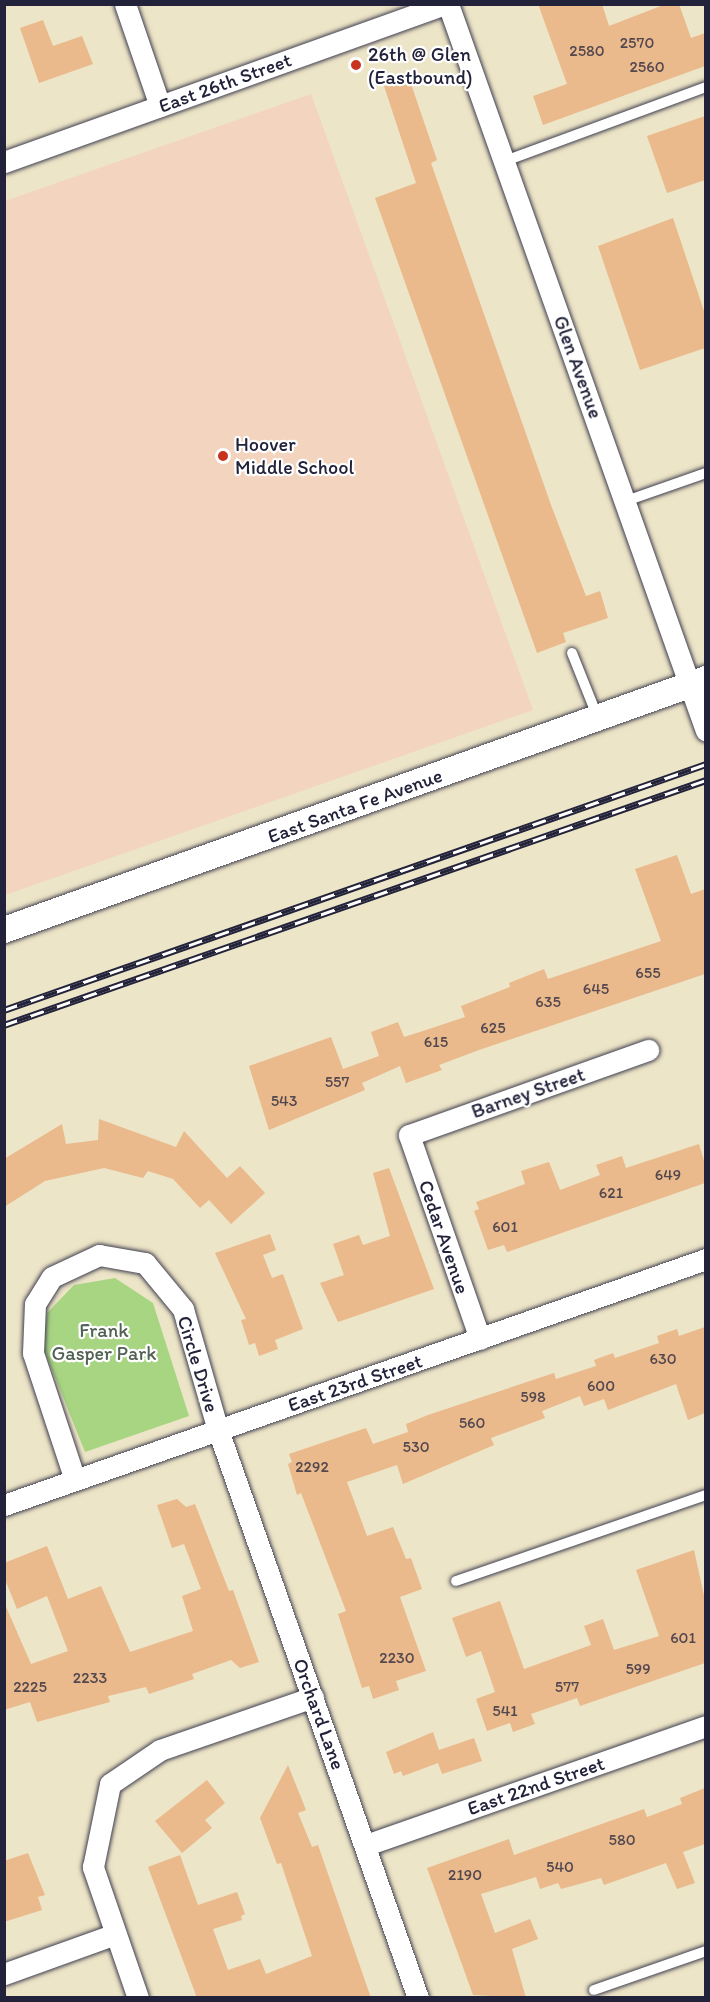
<!DOCTYPE html>
<style>
body{margin:0}
#map{position:relative;width:710px;height:2002px;overflow:hidden;background:#ede5c7;font-family:Itim,sans-serif}
div>[style]{position:absolute}
[style*='--x']{left:calc(var(--x)*1px);top:calc(var(--y)*1px);width:calc(var(--w)*1px);rotate:calc(var(--a)*1deg)}
.built>*{inset:0;background:#f3d4be}
.green>*{inset:0;background:#a8d582}
.building>*{inset:0;background:#eab98c}
.roads{filter:drop-shadow(0 0 2px #403f50) drop-shadow(0 0 2px #403f50)}
.service>*{height:10px;margin:-5px;padding:0 5px;transform-origin:5px;border-radius:5px;background:#fff}
.minor>*{height:21px;margin:-10.5px;padding:0 10.5px;transform-origin:10.5px;border-radius:10.5px;background:#fff}
.tertiary>*{height:26px;margin:-13px;padding:0 13px;transform-origin:13px;border-radius:13px;background:#fff}
.rail>*{height:7px;margin-top:-3.5px;transform-origin:0;background:repeating-linear-gradient(90deg,#fff 0 14px,#22223b 0 28px);box-sizing:border-box;border-block:2px solid #22223b}
.dots>*{width:16px;height:16px;translate:-50% -50%;box-sizing:border-box;border:3px solid #fff;border-radius:50%}
span{translate:-50% -50%;white-space:nowrap;text-align:center;line-height:1.15;-webkit-text-stroke:4.5px #fff;paint-order:stroke}
.number-label{font-size:16px;color:#54484f}
.number-label span{-webkit-text-stroke-width:0}
.poi-label{font-size:20px;color:#22223b}
.left{translate:0 -50%;text-align:left}
.street-label{font-size:20px;color:#22223b}
.park-label{font-size:20px;color:#516154}
.frame{position:absolute;inset:0;border:6px solid #22223b;pointer-events:none}
</style>
<div id="map">
<div class="built">
<i style="clip-path:polygon(311px 94px,533px 710px,5px 895px,5px 201px)"></i>
</div>
<div class="green">
<i style="clip-path:polygon(115px 1278px,153px 1303px,189px 1416px,85px 1452px,43px 1347px,47px 1313px,74px 1285px)"></i>
</div>
<div class="building">
<i style="clip-path:polygon(538px 4px,602px 4px,609px 26px,666px 4px,679px 4px,691px 38px,705px 33px,705px 66px,543px 125px,533px 96px,567px 84px)"></i>
<i style="clip-path:polygon(43px 20px,53px 46px,82px 36px,93px 64px,39px 83px,20px 28px)"></i>
<i style="clip-path:polygon(409px 78px,437px 160px,431px 163px,551px 505px,586px 596px,600px 591px,608px 618px,563px 633px,566px 642px,537px 653px,375px 198px,416px 183px,384px 86px)"></i>
<i style="clip-path:polygon(705px 116px,705px 180px,667px 193px,647px 136px)"></i>
<i style="clip-path:polygon(673px 218px,705px 314px,705px 348px,640px 370px,598px 246px)"></i>
<i style="clip-path:polygon(677px 855px,691px 894px,705px 889px,705px 974px,479px 1050px,439px 1065px,442px 1070px,406px 1083px,400px 1066px,362px 1083px,365px 1090px,269px 1130px,249px 1066px,331px 1037px,343px 1069px,379px 1056px,371px 1032px,398px 1022px,404px 1037px,426px 1030px,465px 1017px,461px 1006px,510px 987px,509px 983px,544px 969px,548px 979px,661px 941px,635px 869px)"></i>
<i style="clip-path:polygon(99px 1119px,176px 1147px,184px 1131px,227px 1178px,240px 1166px,265px 1193px,231px 1224px,209px 1200px,200px 1208px,173px 1179px,148px 1171px,143px 1178px,104px 1168px,45px 1181px,4px 1207px,4px 1159px,62px 1124px,66px 1144px,98px 1140px)"></i>
<i style="clip-path:polygon(699px 1144px,705px 1164px,705px 1183px,507px 1252px,504px 1245px,488px 1250px,474px 1211px,479px 1209px,476px 1202px,525px 1184px,521px 1171px,549px 1162px,560px 1190px,600px 1175px,596px 1165px,622px 1156px,626px 1168px)"></i>
<i style="clip-path:polygon(389px 1168px,434px 1289px,338px 1322px,320px 1283px,344px 1275px,333px 1244px,359px 1235px,363px 1245px,390px 1236px,373px 1173px)"></i>
<i style="clip-path:polygon(270px 1234px,276px 1250px,263px 1255px,272px 1278px,283px 1274px,303px 1329px,275px 1340px,278px 1349px,259px 1356px,255px 1343px,249px 1345px,241px 1320px,246px 1319px,215px 1253px)"></i>
<i style="clip-path:polygon(705px 1327px,705px 1413px,688px 1420px,676px 1384px,608px 1410px,604px 1399px,584px 1406px,580px 1396px,542px 1411px,545px 1418px,491px 1438px,494px 1445px,403px 1484px,397px 1465px,347px 1482px,367px 1536px,393px 1527px,406px 1559px,411px 1558px,422px 1589px,400px 1597px,426px 1671px,396px 1681px,399px 1690px,373px 1699px,369px 1686px,362px 1688px,338px 1614px,346px 1611px,301px 1493px,297px 1495px,288px 1464px,292px 1462px,289px 1454px,366px 1428px,373px 1444px,408px 1432px,406px 1424px,428px 1415px,554px 1373px,556px 1379px,596px 1366px,594px 1360px,613px 1353px,615px 1358px,659px 1343px,657px 1336px,677px 1329px,679px 1336px)"></i>
<i style="clip-path:polygon(177px 1499px,186px 1507px,195px 1504px,229px 1591px,233px 1590px,259px 1662px,240px 1668px,231px 1660px,192px 1674px,194px 1679px,149px 1694px,146px 1687px,108px 1696px,110px 1702px,37px 1722px,30px 1702px,4px 1710px,4px 1602px,31px 1664px,68px 1651px,47px 1596px,17px 1609px,4px 1577px,4px 1563px,47px 1546px,68px 1599px,101px 1586px,130px 1652px,193px 1631px,182px 1596px,201px 1589px,184px 1544px,172px 1548px,157px 1505px)"></i>
<i style="clip-path:polygon(694px 1550px,705px 1600px,705px 1663px,580px 1706px,577px 1698px,531px 1714px,535px 1724px,513px 1732px,510px 1723px,487px 1731px,476px 1699px,495px 1692px,481px 1651px,466px 1657px,452px 1618px,500px 1601px,524px 1669px,591px 1645px,584px 1626px,603px 1619px,614px 1650px,659px 1636px,636px 1570px)"></i>
<i style="clip-path:polygon(433px 1732px,439px 1750px,474px 1738px,482px 1761px,442px 1774px,438px 1763px,403px 1776px,401px 1771px,394px 1774px,386px 1752px)"></i>
<i style="clip-path:polygon(288px 1765px,306px 1810px,298px 1813px,312px 1847px,318px 1845px,371px 1998px,197px 1998px,148px 1867px,180px 1855px,198px 1905px,237px 1892px,245px 1914px,241px 1916px,242px 1920px,213px 1929px,228px 1970px,260px 1959px,266px 1974px,312px 1956px,281px 1863px,277px 1864px,260px 1818px)"></i>
<i style="clip-path:polygon(207px 1780px,225px 1803px,205px 1820px,212px 1828px,182px 1853px,155px 1821px)"></i>
<i style="clip-path:polygon(705px 1788px,705px 1844px,683px 1852px,695px 1883px,677px 1889px,666px 1863px,604px 1885px,601px 1878px,561px 1889px,558px 1883px,540px 1889px,536px 1877px,481px 1894px,495px 1933px,530px 1919px,538px 1939px,512px 1949px,526px 1998px,473px 1995px,427px 1868px,509px 1839px,514px 1855px,644px 1809px,647px 1817px,682px 1804px,680px 1798px)"></i>
<i style="clip-path:polygon(28px 1853px,45px 1895px,38px 1897px,42px 1910px,4px 1922px,4px 1861px)"></i>
</div>
<div class="roads">
<div class="service">
<i style="--x:505;--y:161;--w:214;--a:-20.2"></i>
<i style="--x:626;--y:501;--w:85;--a:-19.3"></i>
<i style="--x:572;--y:653;--w:70;--a:68.2"></i>
<i style="--x:456;--y:1581;--w:264;--a:-19"></i>
<i style="--x:594;--y:1990;--w:119;--a:-19.2"></i>
</div>
<div class="minor">
<i style="--x:125;--y:4;--w:108;--a:71.1"></i>
<i style="--x:448;--y:4;--w:771;--a:70.46"></i>
<i style="--x:4;--y:162;--w:468;--a:-19.7"></i>
<i style="--x:480;--y:1339;--w:216;--a:-109.2"></i>
<i style="--x:409;--y:1135;--w:254;--a:-19.6"></i>
<i style="--x:75;--y:1480;--w:134;--a:-108.3"></i>
<i style="--x:33;--y:1353;--w:49;--a:-87.7"></i>
<i style="--x:35;--y:1304;--w:32;--a:-58"></i>
<i style="--x:52;--y:1277;--w:52;--a:-25.1"></i>
<i style="--x:99;--y:1255;--w:47;--a:9.9"></i>
<i style="--x:145;--y:1263;--w:60;--a:50.4"></i>
<i style="--x:183;--y:1309;--w:126;--a:73.9"></i>
<i style="--x:218;--y:1430;--w:602;--a:70.6"></i>
<i style="--x:4;--y:1505;--w:744;--a:-19.31"></i>
<i style="--x:366;--y:1845;--w:360;--a:-19.3"></i>
<i style="--x:4;--y:1974;--w:118;--a:-19.8"></i>
<i style="--x:138;--y:1998;--w:139;--a:-109"></i>
<i style="--x:93;--y:1867;--w:85;--a:-78.4"></i>
<i style="--x:110;--y:1784;--w:60;--a:-34.2"></i>
<i style="--x:160;--y:1750;--w:162;--a:-19.1"></i>
</div>
<div class="tertiary">
<i style="--x:4;--y:930;--w:746;--a:-19.67"></i>
</div>
</div>
<div class="rail">
<i style="--x:4;--y:1010;--w:744;--a:-19.31"></i>
<i style="--x:4;--y:1025;--w:744;--a:-19.24"></i>
</div>
<div class="dots">
<i style="left:356px;top:65px;background:#c8321e"></i>
<i style="left:223px;top:456px;background:#c8321e"></i>
</div>
<div class="number-label">
<span style="left:637px;top:43px">2570</span>
<span style="left:587px;top:51px">2580</span>
<span style="left:647px;top:67px">2560</span>
<span style="left:648px;top:973px">655</span>
<span style="left:596px;top:989px">645</span>
<span style="left:548px;top:1002px">635</span>
<span style="left:493px;top:1028px">625</span>
<span style="left:436px;top:1042px">615</span>
<span style="left:337px;top:1082px">557</span>
<span style="left:284px;top:1101px">543</span>
<span style="left:668px;top:1175px">649</span>
<span style="left:611px;top:1193px">621</span>
<span style="left:505px;top:1227px">601</span>
<span style="left:663px;top:1359px">630</span>
<span style="left:601px;top:1386px">600</span>
<span style="left:533px;top:1397px">598</span>
<span style="left:472px;top:1423px">560</span>
<span style="left:416px;top:1447px">530</span>
<span style="left:312px;top:1467px">2292</span>
<span style="left:683px;top:1638px">601</span>
<span style="left:397px;top:1658px">2230</span>
<span style="left:638px;top:1669px">599</span>
<span style="left:90px;top:1678px">2233</span>
<span style="left:30px;top:1687px">2225</span>
<span style="left:567px;top:1687px">577</span>
<span style="left:505px;top:1711px">541</span>
<span style="left:622px;top:1840px">580</span>
<span style="left:560px;top:1867px">540</span>
<span style="left:465px;top:1875px">2190</span>
</div>
<div class="poi-label">
<span class="left" style="left:368px;top:66px">26th @ Glen<br>(Eastbound)</span>
<span class="left" style="left:235px;top:456px">Hoover<br>Middle School</span>
</div>
<div class="street-label">
<span style="left:225px;top:83px;rotate:-20deg">East 26th Street</span>
<span style="left:578px;top:367px;rotate:70deg">Glen Avenue</span>
<span style="left:355px;top:806px;rotate:-20deg">East Santa Fe Avenue</span>
<span style="left:528px;top:1093px;rotate:-19deg">Barney Street</span>
<span style="left:444px;top:1237px;rotate:71deg">Cedar Avenue</span>
<span style="left:198px;top:1364px;rotate:73deg">Circle Drive</span>
<span style="left:355px;top:1383px;rotate:-19deg">East 23rd Street</span>
<span style="left:319px;top:1714px;rotate:70deg">Orchard Lane</span>
<span style="left:536px;top:1786px;rotate:-19deg">East 22nd Street</span>
</div>
<div class="park-label">
<span style="left:104px;top:1342px">Frank<br>Gasper Park</span>
</div>
<div class="frame"></div>
</div>
